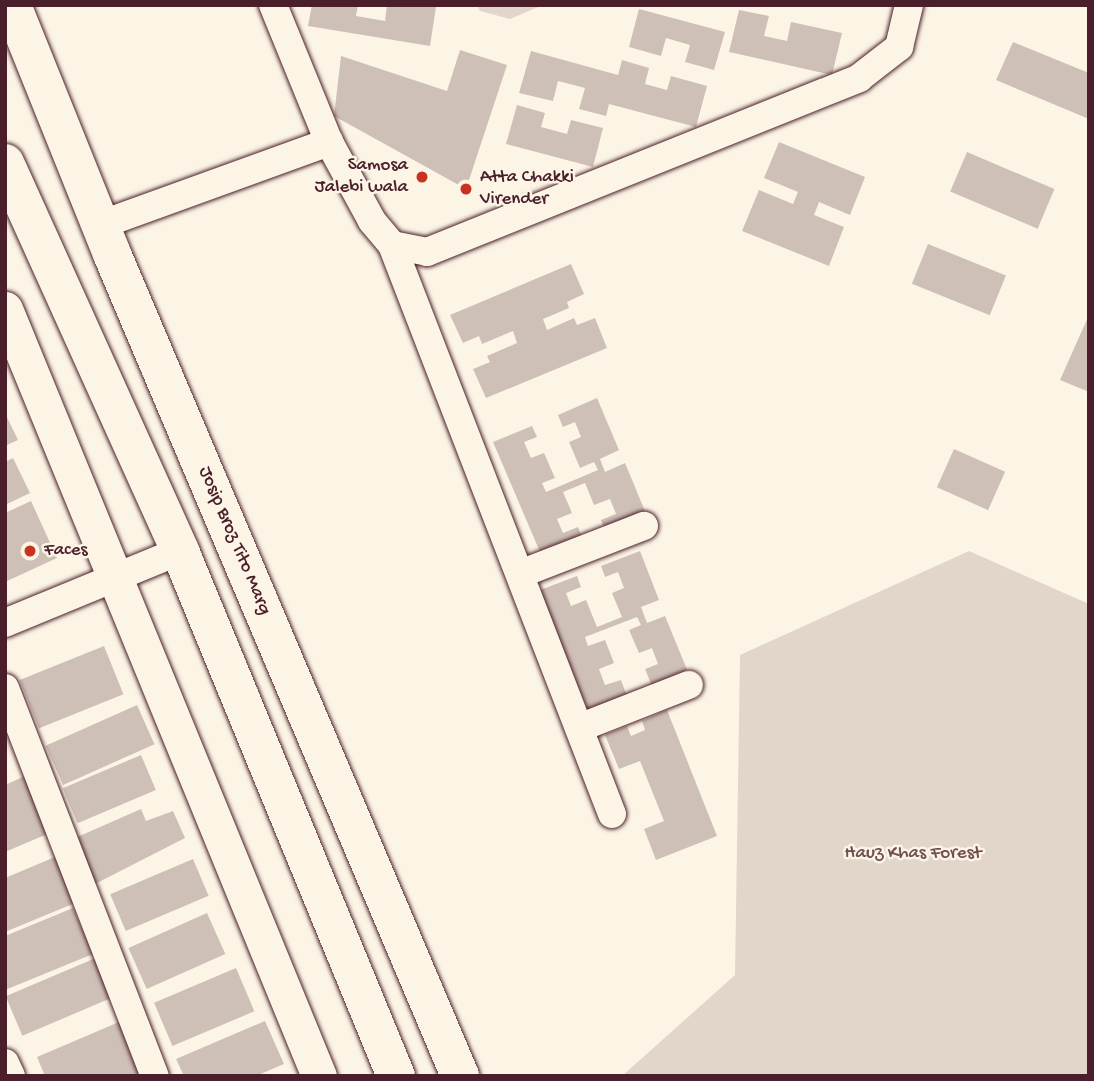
<!DOCTYPE html>
<style>
body{margin:0}
#map{position:relative;width:1094px;height:1081px;overflow:hidden;background:#fcf5e5;font-family:"Gochi Hand",sans-serif}
div>[style]{position:absolute}
[style*='--x']{left:calc(var(--x)*1px);top:calc(var(--y)*1px);width:calc(var(--w)*1px);rotate:calc(var(--a)*1deg)}
.green>*{inset:0;background:#e2d5ca}
.building>*{inset:0;background:#cfc0b7;transform-origin:0 0}
.roads{filter:drop-shadow(0 0 2px #4a1f2b) drop-shadow(0 0 2px #4a1f2b)}
.minor>*{height:28px;margin:-14px;padding:0 14px;transform-origin:14px;border-radius:14px;background:#fcf5e5}
.tertiary>*{height:35px;margin:-17.5px;padding:0 17.5px;transform-origin:17.5px;border-radius:17.5px;background:#fcf5e5}
.secondary>*{height:38px;margin:-19px;padding:0 19px;transform-origin:19px;border-radius:19px;background:#fcf5e5}
.dots>*{width:19px;height:19px;translate:-50% -50%;box-sizing:border-box;border:4px solid #fcf5e5;border-radius:50%}
span{translate:-50% -50%;white-space:nowrap;text-align:center;line-height:1.15;-webkit-text-stroke:5px #fcf5e5;paint-order:stroke}
.poi-label{font-size:19px;color:#4a1f2b}
.right{translate:-100% -50%;text-align:right}
.left{translate:0 -50%;text-align:left}
.street-label{font-size:19px;color:#4a1f2b}
.park-label{font-size:19px;color:#704c53}
.frame{position:absolute;inset:0;border:7px solid #4a1f2b;pointer-events:none}
</style>
<div id="map">
<div class="green">
<i style="clip-path:polygon(477px 5px,543px 5px,510px 19px,480px 11px)"></i>
<i style="clip-path:polygon(969px 551px,1089px 604px,1089px 1076px,622px 1076px,735px 975px,740px 655px)"></i>
</div>
<div class="building">
<i style="clip-path:polygon(312px 5px,358px 5px,356px 16px,385px 21px,387px 5px,436px 7px,430px 46px,308px 26px)"></i>
<i style="clip-path:polygon(639px 9px,725px 32px,714px 70px,685px 62px,690px 45px,666px 38px,661px 56px,629px 47px)"></i>
<i style="clip-path:polygon(739px 10px,769px 16px,764px 36px,787px 41px,791px 22px,842px 33px,832px 75px,729px 52px)"></i>
<i style="clip-path:polygon(1013px 42px,1089px 73px,1089px 119px,996px 80px)"></i>
<i style="clip-path:polygon(460px 50px,507px 65px,466px 189px,334px 116px,341px 56px,447px 91px)"></i>
<i style="clip-path:polygon(531px 51px,618px 75px,622px 60px,649px 68px,645px 84px,667px 90px,671px 76px,707px 86px,696px 127px,609px 104px,606px 116px,579px 109px,585px 88px,558px 81px,553px 101px,519px 93px)"></i>
<i style="clip-path:polygon(517px 105px,545px 113px,541px 127px,567px 134px,571px 120px,603px 128px,593px 167px,506px 144px)"></i>
<i style="clip-path:polygon(779px 142px,865px 177px,850px 215px,819px 202px,814px 215px,844px 227px,829px 266px,742px 231px,759px 190px,793px 204px,798px 192px,764px 178px)"></i>
<i style="left:967px;top:152px;width:95px;height:43px;rotate:23deg"></i>
<i style="left:928px;top:244px;width:84px;height:43px;rotate:22deg"></i>
<i style="clip-path:polygon(571px 264px,584px 294px,567px 302px,569px 308px,543px 319px,547px 330px,574px 318px,577px 325px,595px 318px,607px 348px,486px 398px,473px 369px,490px 362px,487px 356px,517px 343px,513px 331px,482px 344px,479px 336px,463px 343px,450px 315px)"></i>
<i style="clip-path:polygon(1089px 315px,1089px 392px,1060px 380px)"></i>
<i style="clip-path:polygon(597px 398px,619px 450px,600px 459px,605px 472px,625px 463px,647px 516px,606px 533px,601px 520px,616px 514px,610px 499px,594px 505px,585px 483px,563px 492px,572px 513px,557px 519px,563px 533px,578px 527px,584px 542px,543px 559px,493px 442px,532px 426px,537px 437px,524px 442px,531px 458px,544px 453px,555px 478px,542px 483px,546px 492px,598px 470px,594px 462px,580px 468px,569px 442px,581px 437px,575px 422px,563px 427px,558px 415px)"></i>
<i style="clip-path:polygon(5px 413px,18px 440px,5px 446px)"></i>
<i style="left:954px;top:449px;width:56px;height:42px;rotate:24deg"></i>
<i style="clip-path:polygon(13px 458px,30px 493px,5px 505px,5px 462px)"></i>
<i style="clip-path:polygon(31px 501px,57px 558px,5px 582px,5px 513px)"></i>
<i style="clip-path:polygon(640px 551px,659px 600px,641px 607px,647px 623px,665px 616px,688px 672px,652px 686px,645px 669px,658px 664px,652px 648px,639px 653px,629px 630px,641px 625px,637px 617px,585px 637px,588px 646px,605px 640px,614px 663px,599px 669px,605px 685px,621px 680px,627px 696px,588px 711px,540px 590px,577px 576px,581px 587px,566px 593px,571px 606px,586px 600px,597px 627px,622px 617px,612px 593px,624px 588px,618px 572px,605px 577px,601px 566px)"></i>
<i style="left:104px;top:646px;width:52px;height:91px;rotate:68deg"></i>
<i style="left:137px;top:705px;width:43px;height:100px;rotate:66deg"></i>
<i style="clip-path:polygon(667px 710px,717px 836px,656px 860px,644px 829px,664px 821px,640px 761px,619px 769px,605px 735px,627px 726px,631px 736px,645px 730px,642px 721px)"></i>
<i style="left:141px;top:755px;width:38px;height:85px;rotate:67deg"></i>
<i style="clip-path:polygon(27px 775px,52px 832px,5px 852px,5px 785px)"></i>
<i style="clip-path:polygon(141px 809px,146px 821px,173px 811px,185px 838px,95px 884px,75px 838px)"></i>
<i style="clip-path:polygon(55px 857px,75px 903px,5px 932px,5px 878px)"></i>
<i style="left:193px;top:859px;width:40px;height:90px;rotate:67deg"></i>
<i style="clip-path:polygon(73px 908px,93px 954px,5px 990px,5px 936px)"></i>
<i style="left:207px;top:913px;width:45px;height:86px;rotate:66deg"></i>
<i style="left:105px;top:954px;width:43px;height:108px;rotate:67deg"></i>
<i style="left:236px;top:968px;width:47px;height:89px;rotate:67deg"></i>
<i style="clip-path:polygon(265px 1021px,284px 1064px,256px 1076px,184px 1076px,176px 1059px)"></i>
<i style="clip-path:polygon(119px 1022px,142px 1076px,45px 1076px,37px 1057px)"></i>
</div>
<div class="roads">
<div class="minor">
<i style="--x:329;--y:142;--w:90;--a:61.4"></i>
<i style="--x:372;--y:221;--w:31;--a:50"></i>
<i style="--x:392;--y:245;--w:36;--a:11"></i>
<i style="--x:427;--y:252;--w:466;--a:-21.9"></i>
<i style="--x:859;--y:78;--w:51;--a:-37.8"></i>
<i style="--x:899;--y:47;--w:43;--a:-76.6"></i>
<i style="--x:100;--y:225;--w:244;--a:-19.9"></i>
<i style="--x:329;--y:142;--w:148;--a:-112.2"></i>
<i style="--x:392;--y:245;--w:610;--a:68.86"></i>
<i style="--x:520;--y:574;--w:133;--a:-21.2"></i>
<i style="--x:5;--y:623;--w:189;--a:-22.4"></i>
<i style="--x:5;--y:688;--w:416;--a:68.9"></i>
<i style="--x:579;--y:728;--w:118;--a:-21.4"></i>
<i style="--x:5;--y:1063;--w:14;--a:65"></i>
</div>
<div class="tertiary">
<i style="--x:5;--y:309;--w:829;--a:67.74"></i>
</div>
<div class="secondary">
<i style="--x:12;--y:5;--w:268;--a:68.1"></i>
<i style="--x:112;--y:254;--w:893;--a:67.05"></i>
<i style="--x:5;--y:163;--w:426;--a:65.7"></i>
<i style="--x:180;--y:551;--w:568;--a:67.64"></i>
</div>
</div>
<div class="dots">
<i style="left:422px;top:177px;background:#c8321e"></i>
<i style="left:466px;top:189px;background:#c8321e"></i>
<i style="left:30px;top:551px;background:#c8321e"></i>
</div>
<div class="poi-label">
<span class="right" style="left:408px;top:177px">Samosa<br>Jalebi wala</span>
<span class="left" style="left:480px;top:189px">Atta Chakki<br>Virender</span>
<span class="left" style="left:44px;top:551px">Faces</span>
</div>
<div class="street-label">
<span style="left:234px;top:541px;rotate:67deg">Josip Broz Tito Marg</span>
</div>
<div class="park-label">
<span style="left:913px;top:854px">Hauz Khas Forest</span>
</div>
<div class="frame"></div>
</div>
